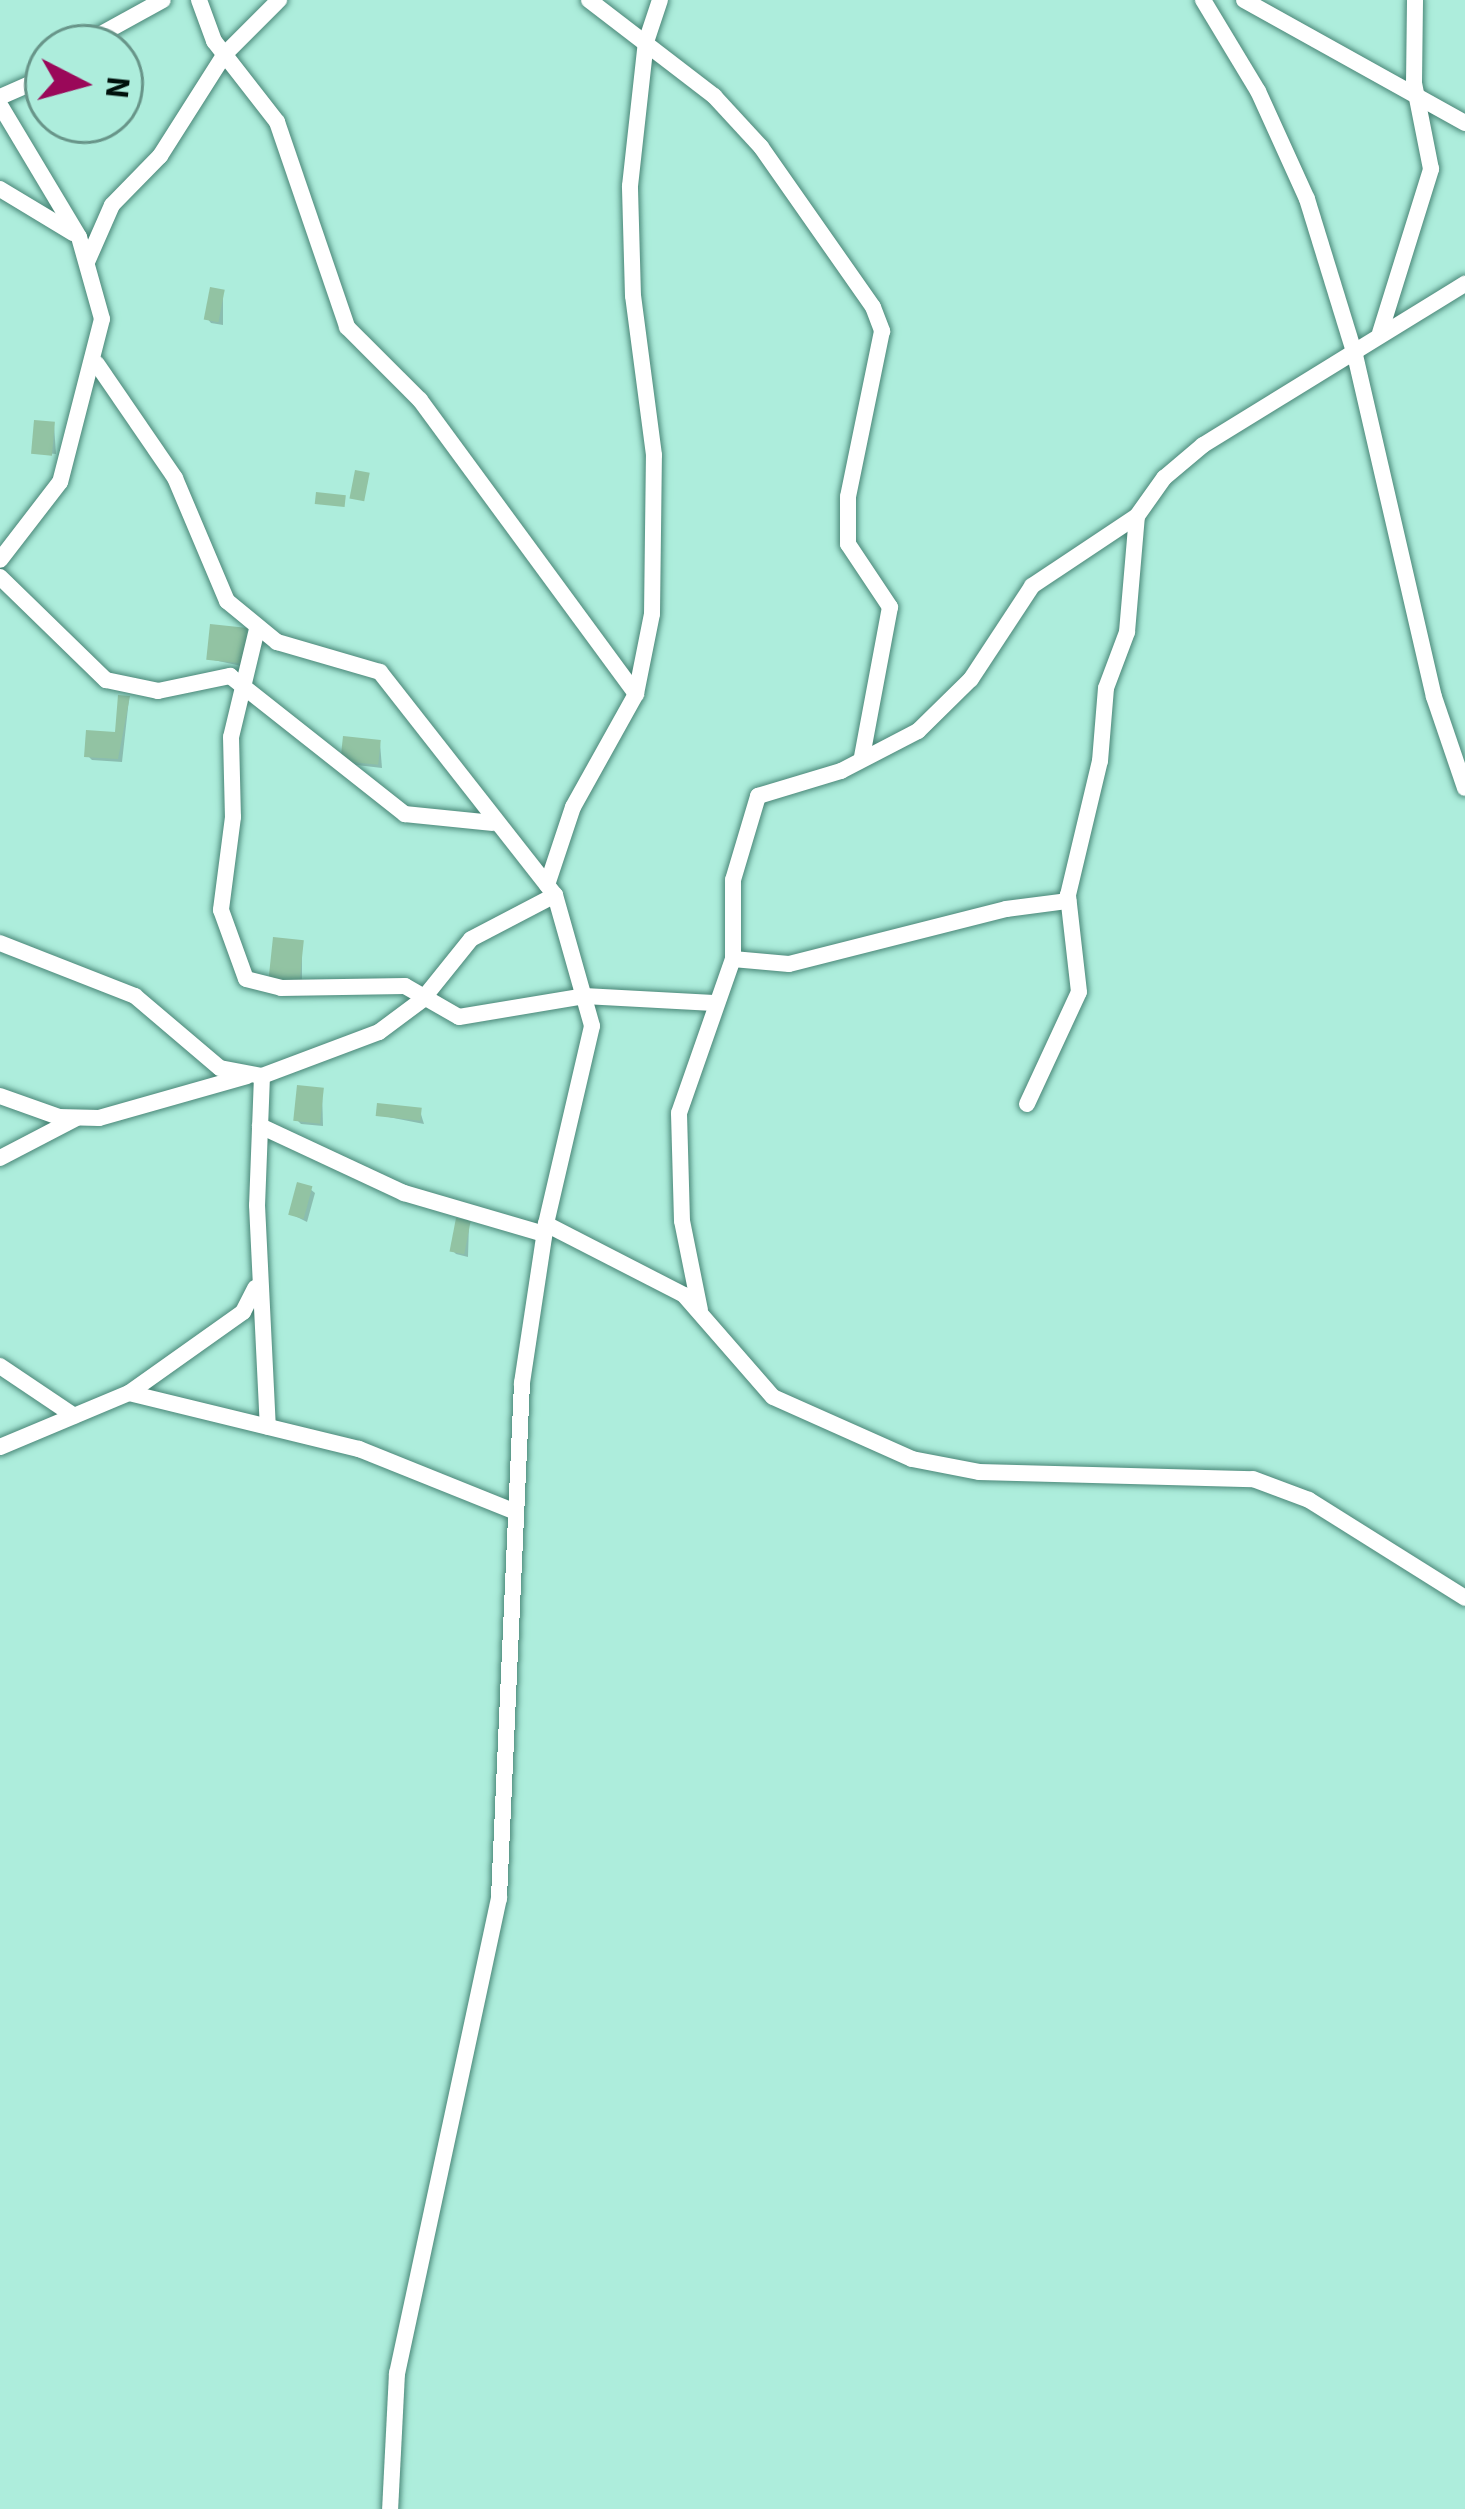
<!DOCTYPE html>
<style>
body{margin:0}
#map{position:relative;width:1465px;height:2509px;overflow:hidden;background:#adeddc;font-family:"Source Sans 3",sans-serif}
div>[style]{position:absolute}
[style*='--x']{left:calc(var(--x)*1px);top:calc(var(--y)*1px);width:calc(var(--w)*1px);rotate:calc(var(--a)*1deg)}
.shadow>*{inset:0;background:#0003}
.building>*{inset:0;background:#92c3a3;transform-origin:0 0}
.roads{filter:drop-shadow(0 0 3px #498677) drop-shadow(0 0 3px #498677)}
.minor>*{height:16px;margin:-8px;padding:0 8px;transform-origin:8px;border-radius:8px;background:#fff}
span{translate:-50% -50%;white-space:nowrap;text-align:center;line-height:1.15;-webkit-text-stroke:10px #adeddc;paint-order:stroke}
.north{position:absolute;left:24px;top:24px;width:120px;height:120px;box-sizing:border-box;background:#adeddc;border:3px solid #689589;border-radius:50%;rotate:96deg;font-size:33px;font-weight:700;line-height:48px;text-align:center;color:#00110c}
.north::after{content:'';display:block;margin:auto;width:42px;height:54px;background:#9a0859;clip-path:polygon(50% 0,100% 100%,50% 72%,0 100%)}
</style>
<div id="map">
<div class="shadow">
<i style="clip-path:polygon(223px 292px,223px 325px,211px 323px,207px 318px)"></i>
<i style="clip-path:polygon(54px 425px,56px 454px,35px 452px)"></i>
<i style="clip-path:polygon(247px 631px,246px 667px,209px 659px)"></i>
<i style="clip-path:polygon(129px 699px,122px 762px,92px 760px,87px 755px,118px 735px)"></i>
<i style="clip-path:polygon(380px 743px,382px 768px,348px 764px)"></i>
<i style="clip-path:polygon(302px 943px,302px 989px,275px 986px)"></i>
<i style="clip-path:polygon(322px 1091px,323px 1126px,301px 1124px,296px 1119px)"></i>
<i style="clip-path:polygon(420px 1111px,424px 1124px,378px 1115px)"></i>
<i style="clip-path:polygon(310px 1189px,315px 1193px,307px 1222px,291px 1214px)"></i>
<i style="clip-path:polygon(469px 1224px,468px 1257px,456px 1254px,452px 1250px)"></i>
</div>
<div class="building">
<i style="left:210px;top:287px;width:15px;height:33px;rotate:11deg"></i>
<i style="left:34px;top:420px;width:21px;height:34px;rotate:5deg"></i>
<i style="left:355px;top:470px;width:15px;height:29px;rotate:11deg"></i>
<i style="left:316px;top:492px;width:30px;height:12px;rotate:6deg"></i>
<i style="left:210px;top:624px;width:38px;height:36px;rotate:6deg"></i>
<i style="clip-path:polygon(118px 695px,130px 696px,118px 759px,84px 757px,86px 730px,115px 732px)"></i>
<i style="left:343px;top:736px;width:38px;height:25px;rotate:6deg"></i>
<i style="left:273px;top:937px;width:31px;height:45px;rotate:6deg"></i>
<i style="left:297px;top:1085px;width:27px;height:36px;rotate:6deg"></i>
<i style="left:377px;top:1103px;width:45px;height:13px;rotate:6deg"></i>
<i style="left:297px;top:1182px;width:16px;height:34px;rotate:15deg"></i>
<i style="left:456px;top:1218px;width:15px;height:34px;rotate:11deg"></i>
</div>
<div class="roads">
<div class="minor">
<i style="--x:199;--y:0;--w:44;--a:69.9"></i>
<i style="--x:214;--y:41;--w:103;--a:52.1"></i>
<i style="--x:277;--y:122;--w:217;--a:71.1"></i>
<i style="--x:347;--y:327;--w:103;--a:45"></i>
<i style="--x:420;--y:400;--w:365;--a:53.7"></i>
<i style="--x:589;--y:0;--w:158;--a:37.5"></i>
<i style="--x:714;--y:96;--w:69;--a:47.3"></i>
<i style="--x:761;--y:147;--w:195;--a:55"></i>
<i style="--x:873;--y:307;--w:26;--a:69"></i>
<i style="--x:882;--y:331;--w:169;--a:101.6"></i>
<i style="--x:848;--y:497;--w:47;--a:90"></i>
<i style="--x:848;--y:544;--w:76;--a:56.3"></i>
<i style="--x:890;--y:607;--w:153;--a:100.6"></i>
<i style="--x:1203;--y:0;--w:106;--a:58.9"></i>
<i style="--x:1258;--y:91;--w:119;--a:65.6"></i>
<i style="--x:1307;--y:199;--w:163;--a:72.9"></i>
<i style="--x:1355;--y:355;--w:351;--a:77"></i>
<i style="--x:1434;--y:697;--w:96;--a:71.2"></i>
<i style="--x:1244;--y:0;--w:253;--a:29.1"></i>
<i style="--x:76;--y:48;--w:99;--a:-28.9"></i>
<i style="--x:0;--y:97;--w:52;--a:-23.6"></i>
<i style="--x:0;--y:105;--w:154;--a:59.1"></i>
<i style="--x:79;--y:237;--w:85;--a:74.3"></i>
<i style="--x:102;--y:319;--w:168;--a:104.4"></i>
<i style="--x:60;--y:482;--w:98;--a:127.6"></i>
<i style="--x:0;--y:189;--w:85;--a:31.1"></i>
<i style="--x:87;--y:262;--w:62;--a:-66.3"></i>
<i style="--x:112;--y:205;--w:69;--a:-45.6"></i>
<i style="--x:160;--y:156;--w:120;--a:-57.6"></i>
<i style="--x:224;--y:55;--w:78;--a:-45"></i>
<i style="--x:1380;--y:333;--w:172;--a:-72.7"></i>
<i style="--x:1431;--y:169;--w:88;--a:-101.2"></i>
<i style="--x:1414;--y:83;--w:83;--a:-89.3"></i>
<i style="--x:97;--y:364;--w:138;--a:55.6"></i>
<i style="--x:175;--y:478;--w:134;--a:67.1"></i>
<i style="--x:227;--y:601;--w:65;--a:39.4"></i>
<i style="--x:277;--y:642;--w:107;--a:16.2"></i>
<i style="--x:380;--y:672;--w:283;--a:51.9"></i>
<i style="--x:555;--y:895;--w:136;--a:74.2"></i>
<i style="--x:592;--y:1026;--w:203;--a:103.1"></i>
<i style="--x:546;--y:1224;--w:161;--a:98.6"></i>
<i style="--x:522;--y:1383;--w:516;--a:92.56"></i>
<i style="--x:499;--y:1898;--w:486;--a:102.1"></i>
<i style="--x:397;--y:2373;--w:136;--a:92.9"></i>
<i style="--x:0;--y:577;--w:148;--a:44.2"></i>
<i style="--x:106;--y:680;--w:53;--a:11.9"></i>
<i style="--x:158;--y:691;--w:74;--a:-11.8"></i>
<i style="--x:230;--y:676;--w:223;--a:38.3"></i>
<i style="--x:405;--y:814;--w:88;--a:5.8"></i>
<i style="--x:257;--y:629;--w:111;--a:103.5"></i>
<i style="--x:231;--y:737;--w:80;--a:88.6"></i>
<i style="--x:233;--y:817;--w:94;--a:97.4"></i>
<i style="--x:221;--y:910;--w:73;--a:70.1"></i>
<i style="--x:246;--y:979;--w:36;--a:14"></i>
<i style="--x:281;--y:988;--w:124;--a:-0.9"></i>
<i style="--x:405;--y:986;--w:62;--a:29.9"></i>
<i style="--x:459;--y:1017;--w:127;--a:-9.5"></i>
<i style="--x:584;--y:996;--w:130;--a:3.1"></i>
<i style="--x:547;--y:885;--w:82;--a:-71.6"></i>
<i style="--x:573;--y:807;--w:129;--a:-60.9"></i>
<i style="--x:636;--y:694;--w:82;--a:-78.7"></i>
<i style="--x:652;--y:614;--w:159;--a:-89.3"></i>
<i style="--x:654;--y:455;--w:160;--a:-97.5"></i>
<i style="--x:633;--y:296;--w:110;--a:-91.6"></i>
<i style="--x:630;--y:186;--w:145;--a:-83.7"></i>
<i style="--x:646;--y:42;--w:44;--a:-71.6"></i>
<i style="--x:0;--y:943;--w:145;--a:21.4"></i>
<i style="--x:135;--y:996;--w:111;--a:40.3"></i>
<i style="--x:220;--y:1068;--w:43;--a:10.8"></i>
<i style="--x:262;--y:1076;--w:125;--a:-20.6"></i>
<i style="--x:379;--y:1032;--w:54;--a:-36.7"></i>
<i style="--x:422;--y:1000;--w:78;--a:-51.2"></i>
<i style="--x:471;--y:939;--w:95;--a:-27.6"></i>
<i style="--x:733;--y:959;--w:56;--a:5.1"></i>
<i style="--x:789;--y:964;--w:224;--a:-14.2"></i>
<i style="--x:1006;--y:909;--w:63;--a:-7.4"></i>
<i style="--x:262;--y:1076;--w:129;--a:92.2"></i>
<i style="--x:257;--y:1205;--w:222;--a:87.2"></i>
<i style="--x:0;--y:1096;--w:63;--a:19.6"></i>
<i style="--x:59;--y:1117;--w:40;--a:1.4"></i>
<i style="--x:99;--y:1118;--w:154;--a:-15.8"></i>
<i style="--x:1027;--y:1104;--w:123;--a:-65.1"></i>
<i style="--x:1079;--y:992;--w:98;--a:-96.5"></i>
<i style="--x:1068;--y:895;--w:138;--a:-76.6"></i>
<i style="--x:1100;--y:761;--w:73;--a:-85.3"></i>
<i style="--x:1106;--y:688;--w:60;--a:-69.4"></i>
<i style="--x:1127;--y:632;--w:116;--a:-85.1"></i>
<i style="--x:1137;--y:516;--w:47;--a:-54.6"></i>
<i style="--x:1164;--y:478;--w:51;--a:-40.2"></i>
<i style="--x:1203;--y:445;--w:308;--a:-31.6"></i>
<i style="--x:260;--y:1126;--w:159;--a:25"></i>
<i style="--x:404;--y:1193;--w:146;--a:16.3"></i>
<i style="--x:0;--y:1158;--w:85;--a:-27.5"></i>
<i style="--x:546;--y:1224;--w:155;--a:27.2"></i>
<i style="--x:684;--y:1295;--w:135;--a:48.9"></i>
<i style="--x:773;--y:1397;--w:152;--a:24"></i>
<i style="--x:912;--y:1459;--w:68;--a:11"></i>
<i style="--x:979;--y:1472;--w:274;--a:1.5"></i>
<i style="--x:1253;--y:1479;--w:60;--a:20.6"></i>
<i style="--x:1309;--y:1500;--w:184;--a:32.1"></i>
<i style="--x:700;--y:1310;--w:91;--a:-101.4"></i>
<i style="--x:682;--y:1221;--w:108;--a:-91.6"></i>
<i style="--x:679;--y:1113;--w:163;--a:-70.7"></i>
<i style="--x:733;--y:959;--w:79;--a:-90"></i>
<i style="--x:733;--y:880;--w:88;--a:-73.4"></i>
<i style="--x:758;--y:796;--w:87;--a:-16.8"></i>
<i style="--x:841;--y:771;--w:87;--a:-27.5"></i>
<i style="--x:918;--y:731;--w:74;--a:-44.5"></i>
<i style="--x:971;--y:679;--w:111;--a:-56.7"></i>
<i style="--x:1032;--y:586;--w:126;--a:-33.7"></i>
<i style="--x:0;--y:1366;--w:89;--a:34"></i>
<i style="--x:129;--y:1393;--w:237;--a:13.7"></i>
<i style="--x:359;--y:1449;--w:166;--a:21.9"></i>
<i style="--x:0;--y:1447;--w:140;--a:-22.7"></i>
<i style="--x:129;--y:1393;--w:140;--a:-35.4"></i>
<i style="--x:243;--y:1312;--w:27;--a:-63"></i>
</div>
</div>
<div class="north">N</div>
</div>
